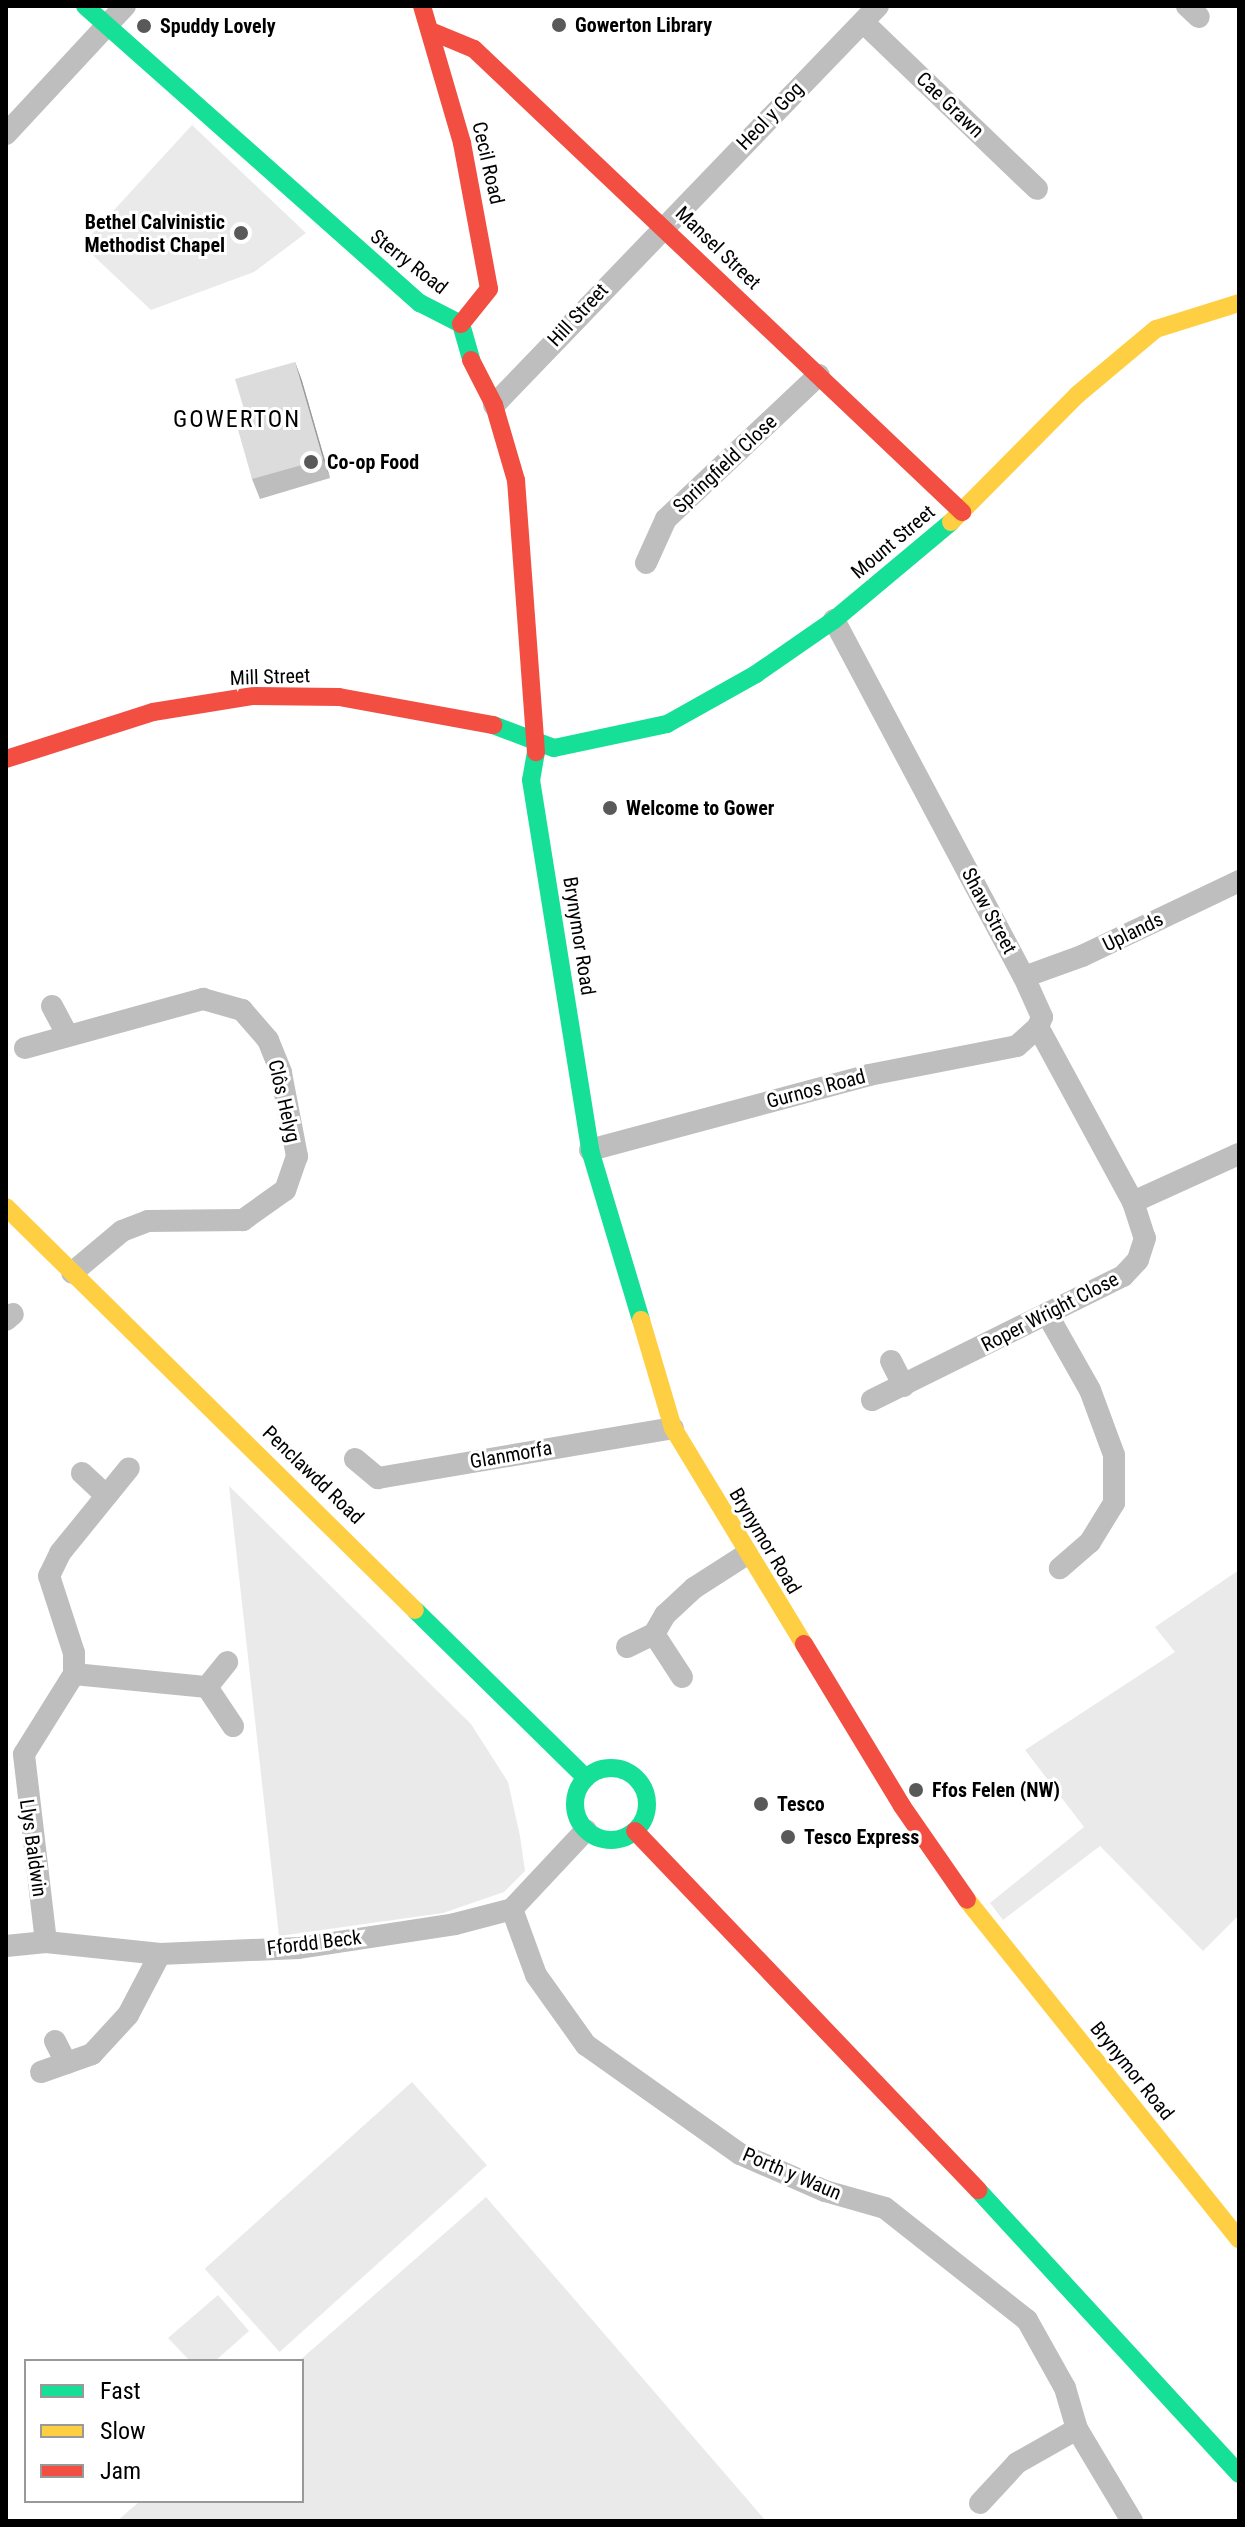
<!DOCTYPE html>
<meta charset="utf-8">
<style>
body{margin:0}
#map{position:relative;width:1245px;height:2527px;overflow:hidden;background:#fff;font-family:"Roboto Condensed",sans-serif}
div>[style]{position:absolute}
[style*='--x']{left:calc(var(--x)*1px);top:calc(var(--y)*1px);width:calc(var(--w)*1px);rotate:calc(var(--a)*1deg)}
.green>*{inset:0;background:#eaeaea;transform-origin:0 0}
.street>*{height:22px;margin:-11px;padding:0 11px;transform-origin:11px;border-radius:11px;background:#bebebe}
.fast>*{height:18px;margin:-9px;padding:0 9px;transform-origin:9px;border-radius:9px;background:#16e098}
.fast>.ring{margin:-9px;padding:0;box-sizing:content-box;background:none;border:18px solid #16e098;border-radius:50%}
.slow>*{height:18px;margin:-9px;padding:0 9px;transform-origin:9px;border-radius:9px;background:#ffcf43}
.jam>*{height:18px;margin:-9px;padding:0 9px;transform-origin:9px;border-radius:9px;background:#f24e42}
.wall>*{inset:0;background:#bdbdbd}
.shaded-wall>*{inset:0;background:#9a9a9a}
.building>*{inset:0;background:#dcdcdc}
.dots>*{width:22px;height:22px;translate:-50% -50%;box-sizing:border-box;border:4px solid #fff;border-radius:50%}
span{translate:-50% -50%;white-space:nowrap;text-align:center;line-height:1.15;-webkit-text-stroke:6px #fff;paint-order:stroke}
.poi-label{font-size:20px;color:#000;font-weight:700}
.left{translate:0 -50%;text-align:left}
.right{translate:-100% -50%;text-align:right}
.street-label{font-size:20px;color:#000}
.quarter-label{font-size:24px;color:#000;letter-spacing:2px}
.frame{position:absolute;inset:0;border:8px solid #000;pointer-events:none}
.legend{position:absolute;left:24px;top:2359px;width:280px;height:144px;box-sizing:border-box;background:#fff;border:2px solid #999;margin:0;padding:10px 14px;list-style:none;font-size:24px;color:#000}
.legend li{display:flex;align-items:center;gap:16px;height:40px}
.legend b{width:40px;border:2px solid #999}
</style>
<div id="map">
<div class="green">
<i style="clip-path:polygon(192px 125px,306px 233px,254px 272px,151px 310px,82px 245px)"></i>
<i style="clip-path:polygon(229px 1486px,471px 1724px,508px 1782px,520px 1836px,525px 1871px,504px 1892px,443px 1913px,279px 1936px)"></i>
<i style="clip-path:polygon(1239px 1570px,1239px 1915px,1203px 1951px,1100px 1846px,1003px 1920px,990px 1903px,1084px 1827px,1025px 1750px,1175px 1652px,1155px 1627px)"></i>
<i style="left:412px;top:2082px;width:112px;height:279px;rotate:48deg"></i>
<i style="clip-path:polygon(486px 2197px,766px 2521px,117px 2521px,140px 2501px,302px 2501px,299px 2361px)"></i>
<i style="clip-path:polygon(218px 2295px,249px 2331px,215px 2361px,190px 2361px,168px 2338px)"></i>
</div>
<div class="street">
<i style="--x:1187;--y:6;--w:16;--a:43"></i>
<i style="--x:863;--y:22;--w:241;--a:43.8"></i>
<i style="--x:6;--y:134;--w:175;--a:-47.1"></i>
<i style="--x:494;--y:405;--w:554;--a:-46.1"></i>
<i style="--x:646;--y:563;--w:48;--a:-65.6"></i>
<i style="--x:666;--y:519;--w:210;--a:-43.3"></i>
<i style="--x:834;--y:620;--w:404;--a:62"></i>
<i style="--x:1024;--y:977;--w:44;--a:65.8"></i>
<i style="--x:1042;--y:1017;--w:11;--a:112"></i>
<i style="--x:1038;--y:1027;--w:199;--a:61.5"></i>
<i style="--x:1133;--y:1202;--w:38;--a:72"></i>
<i style="--x:1145;--y:1238;--w:23;--a:108"></i>
<i style="--x:1138;--y:1260;--w:22;--a:133"></i>
<i style="--x:1123;--y:1276;--w:280;--a:153.7"></i>
<i style="--x:1024;--y:977;--w:62;--a:-19.9"></i>
<i style="--x:1082;--y:956;--w:174;--a:-25.5"></i>
<i style="--x:52;--y:1006;--w:32;--a:62"></i>
<i style="--x:25;--y:1048;--w:185;--a:-15.4"></i>
<i style="--x:203;--y:999;--w:41;--a:15.8"></i>
<i style="--x:242;--y:1010;--w:40;--a:49"></i>
<i style="--x:268;--y:1040;--w:35;--a:68"></i>
<i style="--x:281;--y:1073;--w:85;--a:79.1"></i>
<i style="--x:297;--y:1156;--w:36;--a:109"></i>
<i style="--x:285;--y:1190;--w:52;--a:144.5"></i>
<i style="--x:243;--y:1220;--w:95;--a:179.4"></i>
<i style="--x:148;--y:1221;--w:28;--a:159"></i>
<i style="--x:122;--y:1231;--w:65;--a:140"></i>
<i style="--x:590;--y:1150;--w:289;--a:-15"></i>
<i style="--x:869;--y:1075;--w:151;--a:-11.1"></i>
<i style="--x:1017;--y:1046;--w:28;--a:-42"></i>
<i style="--x:1133;--y:1202;--w:116;--a:-24.4"></i>
<i style="--x:1047;--y:1314;--w:87;--a:60.5"></i>
<i style="--x:1090;--y:1390;--w:69;--a:69.7"></i>
<i style="--x:1114;--y:1455;--w:48;--a:90"></i>
<i style="--x:1114;--y:1503;--w:46;--a:121.6"></i>
<i style="--x:1090;--y:1542;--w:40;--a:139"></i>
<i style="--x:6;--y:1320;--w:9;--a:-41"></i>
<i style="--x:891;--y:1361;--w:28;--a:63"></i>
<i style="--x:355;--y:1459;--w:30;--a:40"></i>
<i style="--x:378;--y:1478;--w:299;--a:-9.6"></i>
<i style="--x:82;--y:1473;--w:33;--a:43"></i>
<i style="--x:627;--y:1647;--w:30;--a:-26"></i>
<i style="--x:74;--y:1674;--w:134;--a:5.6"></i>
<i style="--x:207;--y:1687;--w:47;--a:56.3"></i>
<i style="--x:682;--y:1677;--w:51;--a:-123.1"></i>
<i style="--x:654;--y:1634;--w:22;--a:-60"></i>
<i style="--x:665;--y:1615;--w:40;--a:-43"></i>
<i style="--x:694;--y:1588;--w:63;--a:-32.7"></i>
<i style="--x:207;--y:1687;--w:32;--a:-51"></i>
<i style="--x:512;--y:1909;--w:70;--a:70"></i>
<i style="--x:536;--y:1975;--w:86;--a:54.5"></i>
<i style="--x:586;--y:2045;--w:189;--a:35.3"></i>
<i style="--x:740;--y:2154;--w:93;--a:23.5"></i>
<i style="--x:825;--y:2191;--w:62;--a:15.8"></i>
<i style="--x:885;--y:2208;--w:181;--a:38.3"></i>
<i style="--x:1027;--y:2320;--w:78;--a:60.8"></i>
<i style="--x:1065;--y:2388;--w:43;--a:73.7"></i>
<i style="--x:1077;--y:2429;--w:107;--a:59.1"></i>
<i style="--x:46;--y:1942;--w:189;--a:-96.7"></i>
<i style="--x:24;--y:1754;--w:94;--a:-58"></i>
<i style="--x:74;--y:1674;--w:21;--a:-90"></i>
<i style="--x:74;--y:1653;--w:81;--a:-108"></i>
<i style="--x:49;--y:1576;--w:25;--a:-64"></i>
<i style="--x:60;--y:1553;--w:109;--a:-50.9"></i>
<i style="--x:6;--y:1946;--w:40;--a:-5.7"></i>
<i style="--x:46;--y:1942;--w:115;--a:6"></i>
<i style="--x:160;--y:1954;--w:139;--a:-2.5"></i>
<i style="--x:299;--y:1948;--w:158;--a:-8.7"></i>
<i style="--x:455;--y:1924;--w:59;--a:-14.7"></i>
<i style="--x:512;--y:1909;--w:108;--a:-46.9"></i>
<i style="--x:55;--y:2041;--w:25;--a:63"></i>
<i style="--x:41;--y:2072;--w:54;--a:-19.4"></i>
<i style="--x:92;--y:2054;--w:53;--a:-47.3"></i>
<i style="--x:128;--y:2015;--w:69;--a:-62.3"></i>
<i style="--x:980;--y:2503;--w:54;--a:-47.2"></i>
<i style="--x:1017;--y:2463;--w:69;--a:-29.5"></i>
</div>
<div class="fast">
<i style="--x:85;--y:6;--w:448;--a:41.6"></i>
<i style="--x:420;--y:303;--w:46;--a:27.1"></i>
<i style="--x:461;--y:324;--w:37;--a:74"></i>
<i style="--x:493;--y:725;--w:65;--a:20.7"></i>
<i style="--x:554;--y:748;--w:116;--a:-12"></i>
<i style="--x:667;--y:724;--w:102;--a:-29.3"></i>
<i style="--x:756;--y:674;--w:95;--a:-34.7"></i>
<i style="--x:834;--y:620;--w:153;--a:-39.9"></i>
<i style="--x:536;--y:752;--w:28;--a:100"></i>
<i style="--x:531;--y:780;--w:375;--a:80.9"></i>
<i style="--x:590;--y:1150;--w:177;--a:73.3"></i>
<i style="--x:415;--y:1610;--w:240;--a:44.5"></i>
<i class="ring" style="left:575px;top:1768px;width:54px;height:54px"></i>
<i style="--x:978;--y:2190;--w:386;--a:47.4"></i>
</div>
<div class="slow">
<i style="--x:951;--y:522;--w:179;--a:-45.2"></i>
<i style="--x:1077;--y:395;--w:103;--a:-39.9"></i>
<i style="--x:1156;--y:329;--w:87;--a:-17.4"></i>
<i style="--x:6;--y:1207;--w:574;--a:44.58"></i>
<i style="--x:641;--y:1320;--w:113;--a:73.5"></i>
<i style="--x:673;--y:1428;--w:253;--a:58.8"></i>
<i style="--x:967;--y:1900;--w:435;--a:51.3"></i>
</div>
<div class="jam">
<i style="--x:422;--y:6;--w:143;--a:73.7"></i>
<i style="--x:462;--y:143;--w:148;--a:79.5"></i>
<i style="--x:489;--y:289;--w:45;--a:128.7"></i>
<i style="--x:433;--y:32;--w:44;--a:22.5"></i>
<i style="--x:474;--y:49;--w:673;--a:43.49"></i>
<i style="--x:471;--y:360;--w:51;--a:62.9"></i>
<i style="--x:494;--y:405;--w:78;--a:73.7"></i>
<i style="--x:516;--y:480;--w:273;--a:85.8"></i>
<i style="--x:6;--y:759;--w:154;--a:-17.7"></i>
<i style="--x:153;--y:712;--w:100;--a:-9.2"></i>
<i style="--x:252;--y:696;--w:87;--a:0.7"></i>
<i style="--x:339;--y:697;--w:157;--a:10.3"></i>
<i style="--x:804;--y:1644;--w:189;--a:58.8"></i>
<i style="--x:902;--y:1806;--w:114;--a:55.3"></i>
<i style="--x:635;--y:1831;--w:497;--a:46.3"></i>
</div>
<div class="wall">
<i style="clip-path:polygon(295px 362px,302px 381px,330px 478px,260px 499px,252px 479px,246px 416px)"></i>
</div>
<div class="shaded-wall">
<i style="clip-path:polygon(295px 362px,302px 381px,330px 478px,323px 459px)"></i>
</div>
<div class="building">
<i style="clip-path:polygon(295px 362px,323px 459px,252px 479px,235px 419px,246px 416px,235px 379px)"></i>
</div>
<div class="dots">
<i style="left:559px;top:25px;background:#595959"></i>
<i style="left:144px;top:26px;background:#595959"></i>
<i style="left:241px;top:233px;background:#595959"></i>
<i style="left:311px;top:462px;background:#595959"></i>
<i style="left:610px;top:808px;background:#595959"></i>
<i style="left:916px;top:1790px;background:#595959"></i>
<i style="left:761px;top:1804px;background:#595959"></i>
<i style="left:788px;top:1837px;background:#595959"></i>
</div>
<div class="poi-label">
<span class="left" style="left:575px;top:25px">Gowerton Library</span>
<span class="left" style="left:160px;top:26px">Spuddy Lovely</span>
<span class="right" style="left:225px;top:234px">Bethel Calvinistic<br>Methodist Chapel</span>
<span class="left" style="left:327px;top:462px">Co-op Food</span>
<span class="left" style="left:626px;top:808px">Welcome to Gower</span>
<span class="left" style="left:932px;top:1790px">Ffos Felen (NW)</span>
<span class="left" style="left:777px;top:1804px">Tesco</span>
<span class="left" style="left:804px;top:1837px">Tesco Express</span>
</div>
<div class="street-label">
<span style="left:950px;top:105px;rotate:44deg">Cae Grawn</span>
<span style="left:770px;top:116px;rotate:-46deg">Heol y Gog</span>
<span style="left:488px;top:163px;rotate:77deg">Cecil Road</span>
<span style="left:718px;top:248px;rotate:44deg">Mansel Street</span>
<span style="left:409px;top:262px;rotate:38deg">Sterry Road</span>
<span style="left:578px;top:315px;rotate:-47deg">Hill Street</span>
<span style="left:725px;top:464px;rotate:-43deg">Springfield Close</span>
<span style="left:893px;top:542px;rotate:-40deg">Mount Street</span>
<span style="left:270px;top:677px;rotate:-2deg">Mill Street</span>
<span style="left:989px;top:911px;rotate:62deg">Shaw Street</span>
<span style="left:1133px;top:932px;rotate:-26deg">Uplands</span>
<span style="left:579px;top:936px;rotate:81deg">Brynymor Road</span>
<span style="left:816px;top:1089px;rotate:-15deg">Gurnos Road</span>
<span style="left:284px;top:1101px;rotate:77deg">Clôs Helyg</span>
<span style="left:1050px;top:1312px;rotate:-27deg">Roper Wright Close</span>
<span style="left:511px;top:1455px;rotate:-10deg">Glanmorfa</span>
<span style="left:313px;top:1475px;rotate:44deg">Penclawdd Road</span>
<span style="left:765px;top:1541px;rotate:59deg">Brynymor Road</span>
<span style="left:33px;top:1848px;rotate:82deg">Llys Baldwin</span>
<span style="left:314px;top:1943px;rotate:-7deg">Ffordd Beck</span>
<span style="left:1132px;top:2071px;rotate:51deg">Brynymor Road</span>
<span style="left:792px;top:2174px;rotate:23deg">Porth y Waun</span>
</div>
<div class="quarter-label">
<span style="left:237px;top:420px">GOWERTON</span>
</div>
<div class="frame"></div>
<ul class="legend">
<li><b style="height:10px;background:#16e098"></b>Fast</li>
<li><b style="height:10px;background:#ffcf43"></b>Slow</li>
<li><b style="height:10px;background:#f24e42"></b>Jam</li>
</ul>
</div>
